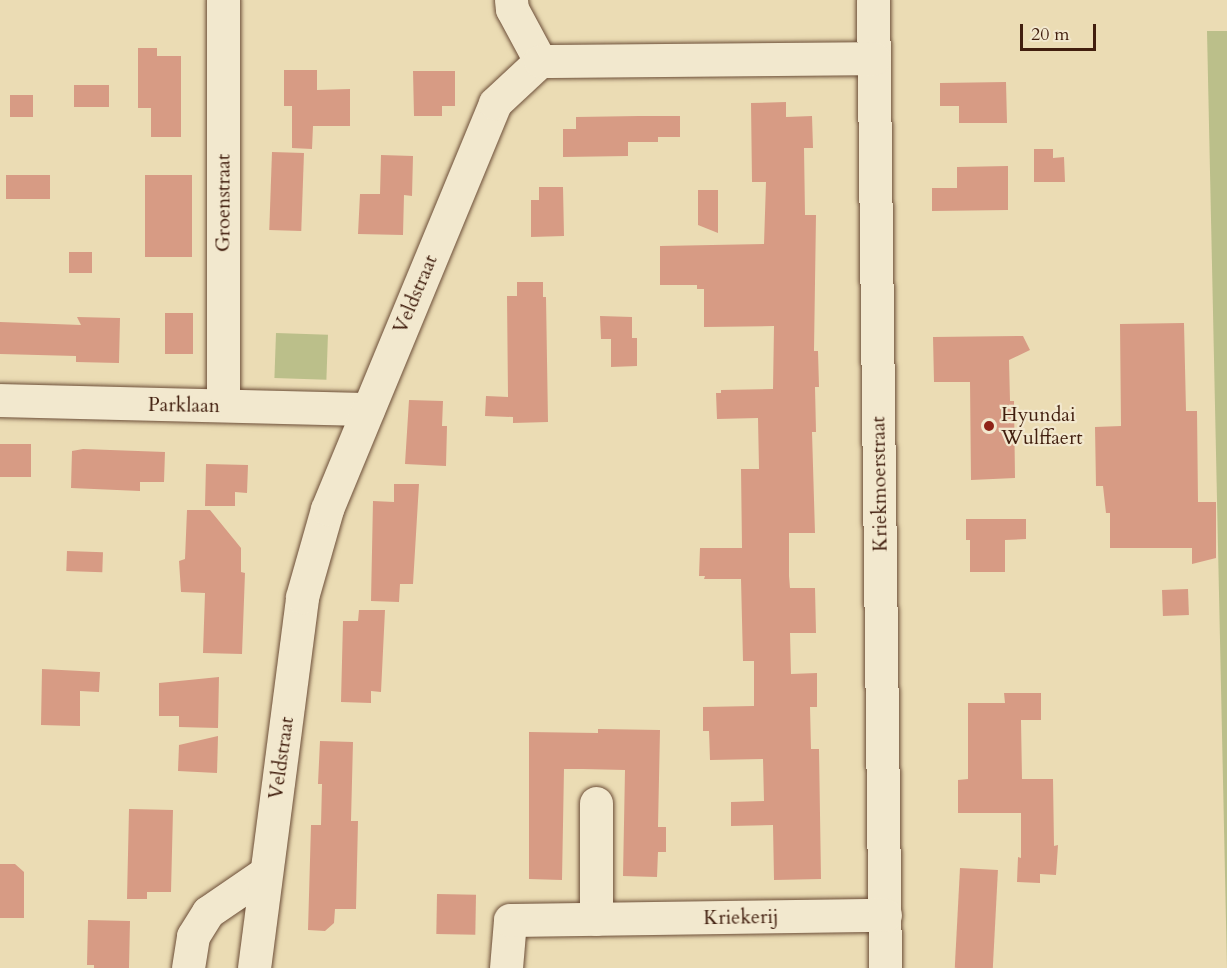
<!DOCTYPE html>
<style>
body{margin:0}
#map{position:relative;width:1227px;height:968px;overflow:hidden;background:#ebdcb4;font-family:Cardo,serif}
div>[style]{position:absolute}
[style*='--x']{left:calc(var(--x)*1px);top:calc(var(--y)*1px);width:calc(var(--w)*1px);rotate:calc(var(--a)*1deg)}
.green>*{inset:0;background:#bbbf8a;transform-origin:0 0}
.building>*{inset:0;background:#d79b84;transform-origin:0 0}
.roads{filter:drop-shadow(0 0 2px #6c4e38) drop-shadow(0 0 2px #6c4e38)}
.minor>*{height:33px;margin:-16.5px;padding:0 16.5px;transform-origin:16.5px;border-radius:16.5px;background:#f2e8ce}
.dots>*{width:16px;height:16px;translate:-50% -50%;box-sizing:border-box;border:3px solid #f2e8ce;border-radius:50%}
span{translate:-50% -50%;white-space:nowrap;text-align:center;line-height:1.15;-webkit-text-stroke:4.5px #f2e8ce;paint-order:stroke}
.street-label{font-size:20px;color:#411e0e}
.poi-label{font-size:20px;color:#411e0e}
.left{translate:0 -50%;text-align:left}
.scale{position:absolute;left:1020px;top:24px;width:76px;height:27px;box-sizing:border-box;border:3px solid #411e0e;border-top:0;padding-left:8px;font-size:18px;line-height:21px;white-space:nowrap;color:#411e0e;-webkit-text-stroke:4px #f2e8ce;paint-order:stroke}
</style>
<div id="map">
<div class="green">
<i style="clip-path:polygon(1207px 31px,1227px 31px,1227px 968px)"></i>
<i style="left:276px;top:333px;width:52px;height:45px;rotate:2deg"></i>
</div>
<div class="building">
<i style="clip-path:polygon(138px 48px,157px 48px,157px 56px,181px 56px,181px 137px,151px 137px,151px 108px,138px 108px)"></i>
<i style="clip-path:polygon(284px 70px,317px 70px,317px 90px,350px 89px,350px 126px,313px 126px,312px 149px,292px 148px,292px 106px,284px 106px)"></i>
<i style="clip-path:polygon(413px 71px,455px 71px,455px 106px,442px 106px,442px 116px,414px 116px)"></i>
<i style="clip-path:polygon(1006px 82px,1007px 123px,959px 123px,959px 106px,940px 106px,940px 83px)"></i>
<i style="left:74px;top:85px;width:35px;height:22px"></i>
<i style="left:10px;top:95px;width:23px;height:22px"></i>
<i style="clip-path:polygon(786px 102px,786px 117px,812px 116px,813px 148px,804px 148px,805px 215px,816px 215px,814px 351px,818px 351px,819px 387px,815px 387px,816px 432px,812px 432px,815px 533px,789px 533px,789px 576px,790px 588px,815px 588px,816px 633px,790px 633px,791px 674px,817px 673px,817px 707px,810px 707px,811px 749px,819px 749px,821px 879px,774px 880px,773px 825px,731px 826px,731px 802px,764px 801px,763px 759px,710px 760px,709px 731px,703px 731px,703px 707px,754px 706px,754px 661px,743px 661px,741px 579px,704px 579px,705px 576px,699px 576px,700px 548px,742px 548px,741px 469px,759px 469px,758px 418px,717px 419px,716px 393px,721px 393px,721px 390px,773px 389px,774px 326px,704px 327px,704px 289px,697px 289px,697px 285px,660px 285px,660px 246px,764px 244px,766px 182px,752px 182px,751px 103px)"></i>
<i style="clip-path:polygon(639px 116px,680px 116px,680px 137px,658px 137px,658px 142px,628px 142px,628px 156px,563px 157px,563px 129px,576px 129px,576px 117px)"></i>
<i style="clip-path:polygon(1034px 149px,1053px 149px,1053px 158px,1064px 157px,1065px 182px,1034px 182px)"></i>
<i style="left:272px;top:152px;width:32px;height:78px;rotate:2deg"></i>
<i style="clip-path:polygon(381px 155px,413px 156px,412px 196px,404px 195px,403px 235px,358px 234px,360px 194px,380px 194px)"></i>
<i style="clip-path:polygon(1008px 166px,1008px 210px,932px 211px,932px 188px,957px 188px,957px 167px)"></i>
<i style="left:6px;top:175px;width:44px;height:24px"></i>
<i style="left:145px;top:175px;width:47px;height:82px"></i>
<i style="clip-path:polygon(539px 187px,563px 187px,564px 236px,531px 237px,531px 200px,539px 200px)"></i>
<i style="clip-path:polygon(698px 190px,718px 190px,718px 233px,698px 225px)"></i>
<i style="left:69px;top:252px;width:23px;height:21px"></i>
<i style="clip-path:polygon(517px 282px,543px 282px,543px 297px,546px 297px,548px 422px,513px 423px,513px 417px,485px 416px,486px 396px,508px 397px,507px 296px,517px 296px)"></i>
<i style="left:165px;top:313px;width:28px;height:41px"></i>
<i style="clip-path:polygon(600px 316px,632px 317px,632px 338px,637px 338px,637px 366px,611px 367px,611px 339px,601px 339px)"></i>
<i style="clip-path:polygon(77px 317px,120px 318px,119px 363px,76px 362px,76px 356px,0 354px,0 322px,81px 325px)"></i>
<i style="clip-path:polygon(1184px 323px,1186px 411px,1197px 411px,1198px 502px,1216px 502px,1216px 558px,1192px 564px,1192px 548px,1110px 548px,1110px 513px,1106px 513px,1103px 486px,1096px 486px,1095px 427px,1121px 426px,1120px 324px)"></i>
<i style="clip-path:polygon(1023px 336px,1030px 350px,1009px 360px,1010px 401px,1014px 401px,1015px 478px,971px 480px,970px 382px,934px 382px,933px 337px)"></i>
<i style="clip-path:polygon(409px 400px,443px 401px,442px 426px,447px 426px,446px 466px,405px 464px)"></i>
<i style="left:0;top:444px;width:31px;height:33px"></i>
<i style="clip-path:polygon(83px 449px,165px 452px,164px 482px,140px 482px,140px 491px,71px 488px,72px 451px)"></i>
<i style="clip-path:polygon(206px 464px,248px 465px,247px 493px,235px 492px,235px 506px,205px 506px)"></i>
<i style="clip-path:polygon(394px 484px,419px 484px,413px 584px,400px 584px,399px 602px,371px 601px,373px 501px,394px 502px)"></i>
<i style="clip-path:polygon(187px 510px,210px 510px,241px 548px,241px 572px,245px 573px,242px 654px,203px 653px,205px 593px,181px 592px,179px 561px,185px 559px)"></i>
<i style="clip-path:polygon(966px 519px,1026px 519px,1026px 539px,1005px 540px,1005px 572px,970px 572px,970px 540px,966px 540px)"></i>
<i style="left:67px;top:551px;width:36px;height:20px;rotate:2deg"></i>
<i style="left:1188px;top:589px;width:26px;height:26px;rotate:88deg"></i>
<i style="clip-path:polygon(359px 610px,385px 610px,381px 692px,371px 691px,371px 703px,341px 702px,343px 621px,358px 621px)"></i>
<i style="clip-path:polygon(42px 669px,100px 672px,99px 692px,80px 691px,80px 726px,41px 725px)"></i>
<i style="clip-path:polygon(219px 677px,218px 728px,179px 727px,179px 716px,159px 716px,159px 683px)"></i>
<i style="clip-path:polygon(1004px 693px,1041px 693px,1041px 720px,1021px 720px,1022px 779px,1053px 779px,1054px 846px,1058px 845px,1056px 875px,1040px 874px,1040px 883px,1017px 882px,1018px 857px,1021px 858px,1021px 813px,958px 813px,958px 780px,968px 779px,968px 703px,1005px 703px)"></i>
<i style="clip-path:polygon(598px 729px,660px 730px,658px 827px,666px 827px,666px 852px,658px 852px,657px 877px,623px 876px,625px 770px,583px 769px,564px 769px,562px 880px,529px 879px,529px 732px,598px 733px)"></i>
<i style="clip-path:polygon(218px 736px,217px 773px,178px 771px,179px 745px)"></i>
<i style="clip-path:polygon(320px 741px,353px 742px,351px 821px,358px 821px,356px 909px,335px 909px,334px 923px,325px 931px,308px 930px,311px 825px,321px 825px,322px 784px,318px 784px)"></i>
<i style="clip-path:polygon(129px 809px,173px 810px,171px 892px,147px 892px,147px 899px,127px 899px)"></i>
<i style="clip-path:polygon(0 864px,15px 864px,24px 872px,24px 918px,0 918px)"></i>
<i style="left:960px;top:868px;width:38px;height:100px;rotate:3deg"></i>
<i style="left:437px;top:894px;width:39px;height:40px;rotate:1deg"></i>
<i style="clip-path:polygon(88px 920px,130px 921px,129px 968px,94px 968px,94px 965px,87px 965px)"></i>
</div>
<div class="roads">
<div class="minor">
<i style="--x:511;--y:0;--w:9;--a:84"></i>
<i style="--x:512;--y:9;--w:59;--a:61.7"></i>
<i style="--x:873;--y:0;--w:968;--a:89.29"></i>
<i style="--x:0;--y:400;--w:368;--a:1.4"></i>
<i style="--x:223;--y:405;--w:405;--a:-90"></i>
<i style="--x:596;--y:803;--w:116;--a:90"></i>
<i style="--x:188;--y:968;--w:32;--a:-81"></i>
<i style="--x:193;--y:936;--w:28;--a:-58"></i>
<i style="--x:208;--y:912;--w:69;--a:-34.4"></i>
<i style="--x:254;--y:968;--w:374;--a:-82.6"></i>
<i style="--x:302;--y:597;--w:91;--a:-74.1"></i>
<i style="--x:327;--y:509;--w:439;--a:-67.5"></i>
<i style="--x:495;--y:103;--w:62;--a:-43"></i>
<i style="--x:540;--y:61;--w:334;--a:-0.5"></i>
<i style="--x:506;--y:968;--w:48;--a:-85.2"></i>
<i style="--x:510;--y:920;--w:375;--a:-0.8"></i>
</div>
</div>
<div class="dots">
<i style="left:989px;top:426px;background:#8f2418"></i>
</div>
<div class="street-label">
<span style="left:223px;top:203px;rotate:-90deg">Groenstraat</span>
<span style="left:415px;top:294px;rotate:-67deg">Veldstraat</span>
<span style="left:184px;top:405px;rotate:1deg">Parklaan</span>
<span style="left:879px;top:484px;rotate:-91deg">Kriekmoerstraat</span>
<span style="left:281px;top:758px;rotate:-82deg">Veldstraat</span>
<span style="left:741px;top:917px;rotate:-1deg">Kriekerij</span>
</div>
<div class="poi-label">
<span class="left" style="left:1001px;top:426px">Hyundai<br>Wulffaert</span>
</div>
<div class="scale">20 m</div>
</div>
